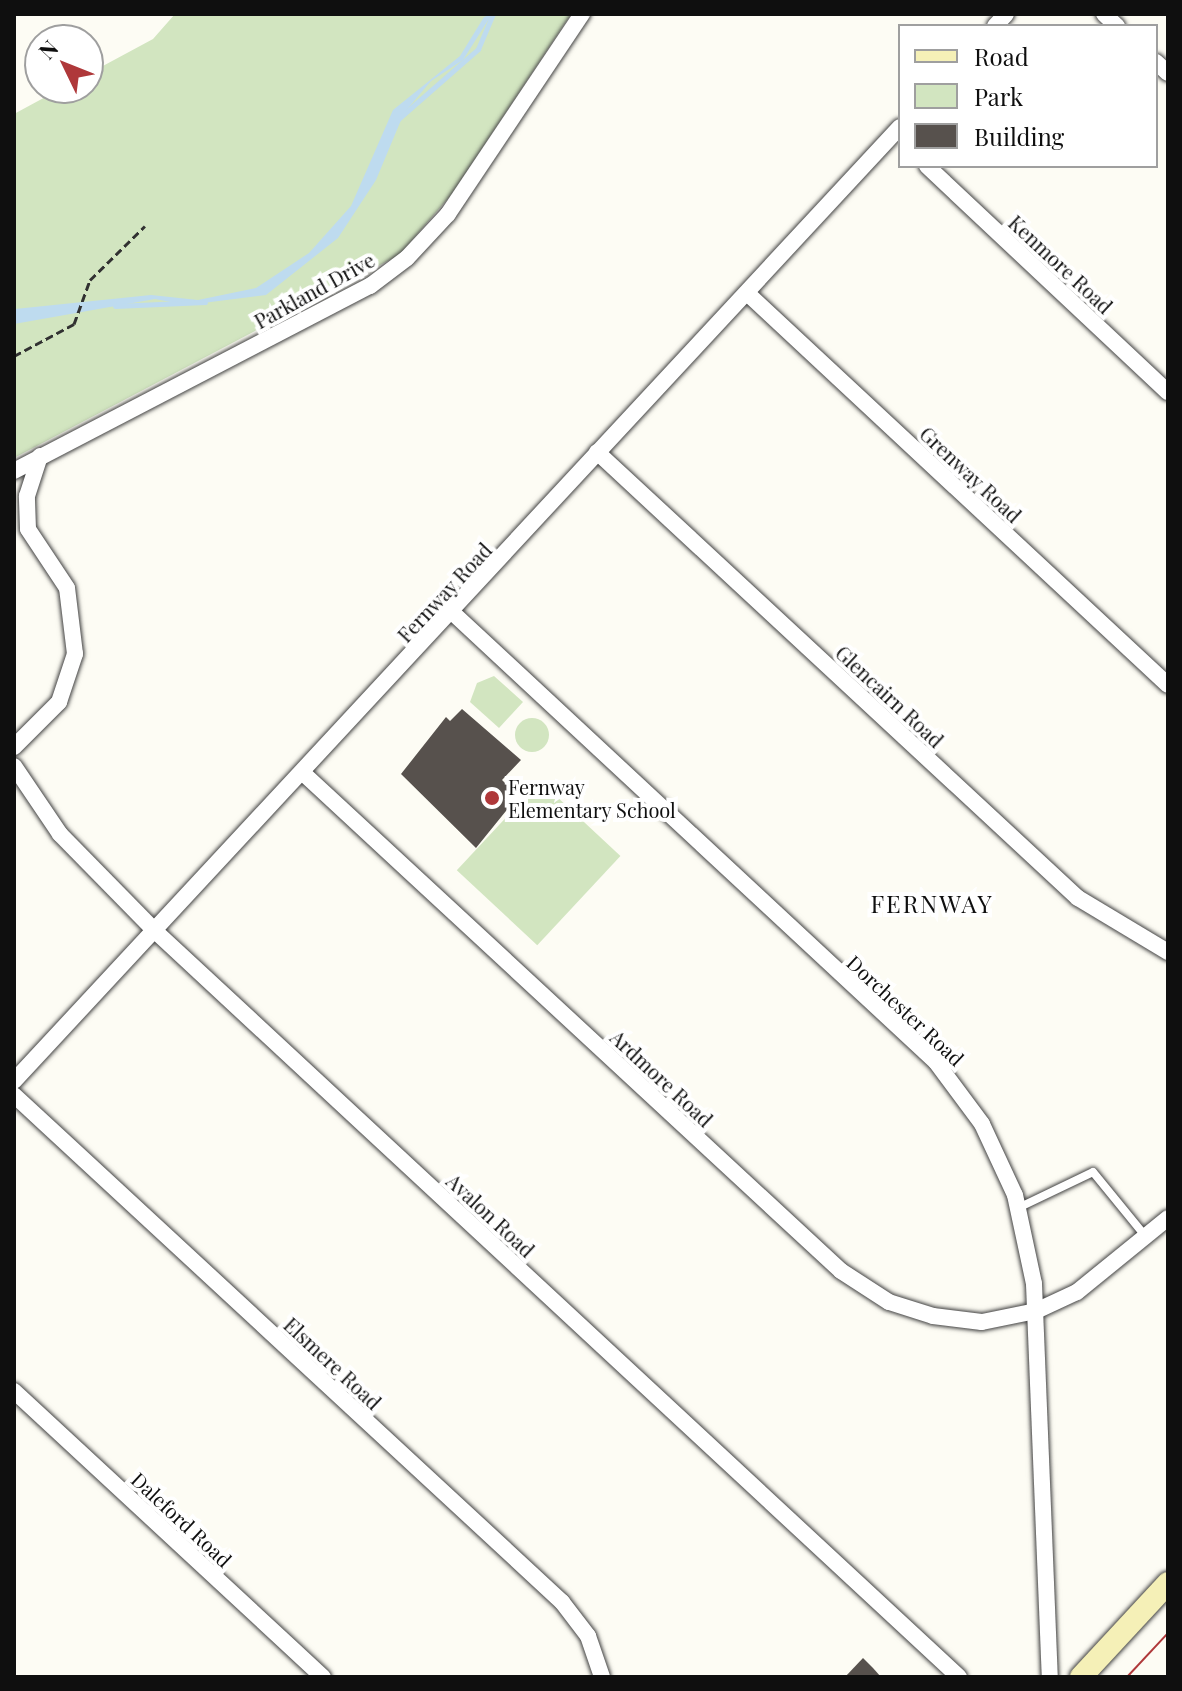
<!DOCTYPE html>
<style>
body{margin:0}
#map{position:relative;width:1182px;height:1691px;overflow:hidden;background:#fdfcf4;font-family:"Playfair Display",serif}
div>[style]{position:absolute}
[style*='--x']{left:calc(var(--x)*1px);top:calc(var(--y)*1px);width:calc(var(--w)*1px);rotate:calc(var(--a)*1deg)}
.green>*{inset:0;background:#d2e5c0;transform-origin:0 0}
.round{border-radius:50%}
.water>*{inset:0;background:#bedbef}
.stream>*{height:5px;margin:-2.5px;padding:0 2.5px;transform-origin:2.5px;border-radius:2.5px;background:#bedbef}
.building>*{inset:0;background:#57514d}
.path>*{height:3px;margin-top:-1.5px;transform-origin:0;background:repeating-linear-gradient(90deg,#313131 0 8px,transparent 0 12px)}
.roads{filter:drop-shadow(0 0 2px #424242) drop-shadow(0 0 2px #424242)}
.service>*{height:8px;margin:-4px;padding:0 4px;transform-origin:4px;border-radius:4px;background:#fff}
.minor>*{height:16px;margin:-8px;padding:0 8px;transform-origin:8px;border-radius:8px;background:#fff}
.secondary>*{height:22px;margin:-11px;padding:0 11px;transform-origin:11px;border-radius:11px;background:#f5f0b7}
.tram>*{height:2px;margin:-1px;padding:0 1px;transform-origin:1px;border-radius:1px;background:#af383a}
.dots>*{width:22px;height:22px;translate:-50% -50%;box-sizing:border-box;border:4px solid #fff;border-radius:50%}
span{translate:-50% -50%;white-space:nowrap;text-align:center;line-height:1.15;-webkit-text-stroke:8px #fff;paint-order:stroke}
.street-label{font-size:20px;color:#0f0f0f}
.poi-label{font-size:20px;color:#0f0f0f}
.left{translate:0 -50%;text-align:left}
.quarter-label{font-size:24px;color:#0f0f0f;letter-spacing:2px}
.frame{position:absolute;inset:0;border:16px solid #0f0f0f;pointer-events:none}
.legend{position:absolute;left:898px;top:24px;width:260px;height:144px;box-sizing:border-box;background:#fff;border:2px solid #9f9f9f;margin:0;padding:10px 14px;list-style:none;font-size:24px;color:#0f0f0f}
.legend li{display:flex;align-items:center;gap:16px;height:40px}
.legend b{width:40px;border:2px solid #9f9f9f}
.north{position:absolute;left:24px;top:24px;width:80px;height:80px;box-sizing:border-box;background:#fff;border:2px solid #9f9f9f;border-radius:50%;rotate:313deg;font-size:22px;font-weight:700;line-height:32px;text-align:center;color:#0f0f0f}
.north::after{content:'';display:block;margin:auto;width:28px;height:36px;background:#af383a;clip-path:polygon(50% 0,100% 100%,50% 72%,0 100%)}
</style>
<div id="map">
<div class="green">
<i style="clip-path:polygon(175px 14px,571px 14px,451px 195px,399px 255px,14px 458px,14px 114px,62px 88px,88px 88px,88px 74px,153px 39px)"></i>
<i style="clip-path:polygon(494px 676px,523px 702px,499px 728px,470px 702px,477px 683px)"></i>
<i class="round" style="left:515px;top:718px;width:34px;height:34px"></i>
<i style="left:540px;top:781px;width:110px;height:122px;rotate:43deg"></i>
</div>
<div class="water">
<i style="clip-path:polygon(492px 14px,463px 60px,431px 81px,404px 113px,376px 180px,338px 238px,266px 295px,187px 305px,155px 299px,14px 324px,15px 309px,151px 295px,198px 300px,256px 288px,309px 253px,351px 206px,393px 110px,460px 56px,484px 17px)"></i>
</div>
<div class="stream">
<i style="--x:397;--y:120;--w:108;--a:-41.2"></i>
<i style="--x:478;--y:49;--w:38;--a:-67"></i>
<i style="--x:115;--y:306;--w:90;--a:-2.5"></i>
</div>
<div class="building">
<i style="clip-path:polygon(462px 709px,521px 760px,502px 780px,518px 796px,476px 848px,401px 774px,446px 717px,450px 721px)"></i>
<i style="clip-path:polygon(863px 1658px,873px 1668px,881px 1677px,845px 1677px)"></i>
</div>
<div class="path">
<i style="--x:14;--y:356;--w:68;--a:-28.1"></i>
<i style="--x:74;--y:324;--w:47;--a:-70"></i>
<i style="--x:90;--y:280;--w:77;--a:-44.5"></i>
</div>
<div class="roads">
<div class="service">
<i style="--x:1018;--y:1208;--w:83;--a:-25.6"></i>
<i style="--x:1093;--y:1172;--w:84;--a:50.8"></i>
</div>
<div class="minor">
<i style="--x:1104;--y:14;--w:18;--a:43"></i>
<i style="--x:995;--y:26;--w:16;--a:-47"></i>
<i style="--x:1156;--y:62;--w:16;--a:43"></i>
<i style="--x:927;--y:166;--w:330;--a:43.2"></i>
<i style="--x:747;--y:293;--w:575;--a:42.96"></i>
<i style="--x:597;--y:452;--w:656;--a:42.84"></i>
<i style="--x:1078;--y:898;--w:105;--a:31"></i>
<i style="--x:14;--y:471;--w:401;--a:-27.5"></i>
<i style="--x:370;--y:286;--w:46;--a:-37.1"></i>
<i style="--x:407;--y:258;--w:60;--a:-47"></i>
<i style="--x:448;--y:214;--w:241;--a:-56.2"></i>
<i style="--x:453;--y:613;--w:659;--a:42.91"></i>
<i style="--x:936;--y:1062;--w:77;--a:53.4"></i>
<i style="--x:982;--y:1124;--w:78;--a:65.1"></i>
<i style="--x:1015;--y:1195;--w:91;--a:77.9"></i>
<i style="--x:1034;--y:1284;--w:393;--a:87.7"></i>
<i style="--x:14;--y:747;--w:64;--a:-45"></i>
<i style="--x:59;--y:702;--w:51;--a:-71.6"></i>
<i style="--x:75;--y:654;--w:66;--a:-96.9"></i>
<i style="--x:67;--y:588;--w:71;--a:-123.5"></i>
<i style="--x:28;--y:529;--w:33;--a:-92"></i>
<i style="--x:27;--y:496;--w:42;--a:-72"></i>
<i style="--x:14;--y:766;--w:82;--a:55.9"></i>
<i style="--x:60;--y:834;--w:134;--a:45.6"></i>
<i style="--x:154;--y:930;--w:1098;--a:42.86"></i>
<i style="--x:303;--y:773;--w:733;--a:42.79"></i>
<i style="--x:841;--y:1271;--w:57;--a:32.9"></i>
<i style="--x:889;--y:1302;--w:46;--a:17.7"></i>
<i style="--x:933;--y:1316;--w:49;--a:7"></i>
<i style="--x:982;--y:1322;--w:55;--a:-11.5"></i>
<i style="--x:1036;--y:1311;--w:45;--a:-24.9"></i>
<i style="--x:1077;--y:1292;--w:117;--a:-39.1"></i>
<i style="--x:14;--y:1081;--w:1302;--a:-47.12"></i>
<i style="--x:14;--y:1095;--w:747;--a:42.77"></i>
<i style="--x:562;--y:1602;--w:43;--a:52.6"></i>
<i style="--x:588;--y:1636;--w:43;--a:71.1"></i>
<i style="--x:14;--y:1391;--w:421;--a:42.8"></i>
</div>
<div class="secondary">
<i style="--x:1081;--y:1677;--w:128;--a:-47.2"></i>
</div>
</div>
<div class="tram">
<i style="--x:1127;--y:1677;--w:60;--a:-47"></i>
</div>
<div class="dots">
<i style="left:492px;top:798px;background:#af383a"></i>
</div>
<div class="street-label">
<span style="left:1061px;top:264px;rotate:43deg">Kenmore Road</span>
<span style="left:314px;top:290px;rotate:-29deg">Parkland Drive</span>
<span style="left:971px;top:474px;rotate:43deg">Grenway Road</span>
<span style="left:444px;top:592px;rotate:-47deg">Fernway Road</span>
<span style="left:890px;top:696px;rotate:43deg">Glencairn Road</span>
<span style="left:906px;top:1010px;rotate:43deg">Dorchester Road</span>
<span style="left:662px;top:1078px;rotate:43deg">Ardmore Road</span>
<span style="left:491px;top:1215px;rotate:43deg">Avalon Road</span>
<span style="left:333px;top:1363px;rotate:43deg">Elsmere Road</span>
<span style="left:182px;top:1519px;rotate:43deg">Daleford Road</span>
</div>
<div class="poi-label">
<span class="left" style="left:508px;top:798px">Fernway<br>Elementary School</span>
</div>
<div class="quarter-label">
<span style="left:932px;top:904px">FERNWAY</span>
</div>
<div class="frame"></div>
<ul class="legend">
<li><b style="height:10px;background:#f5f0b7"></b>Road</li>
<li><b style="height:22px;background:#d2e5c0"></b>Park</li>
<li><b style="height:22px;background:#57514d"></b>Building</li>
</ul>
<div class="north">N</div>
</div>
